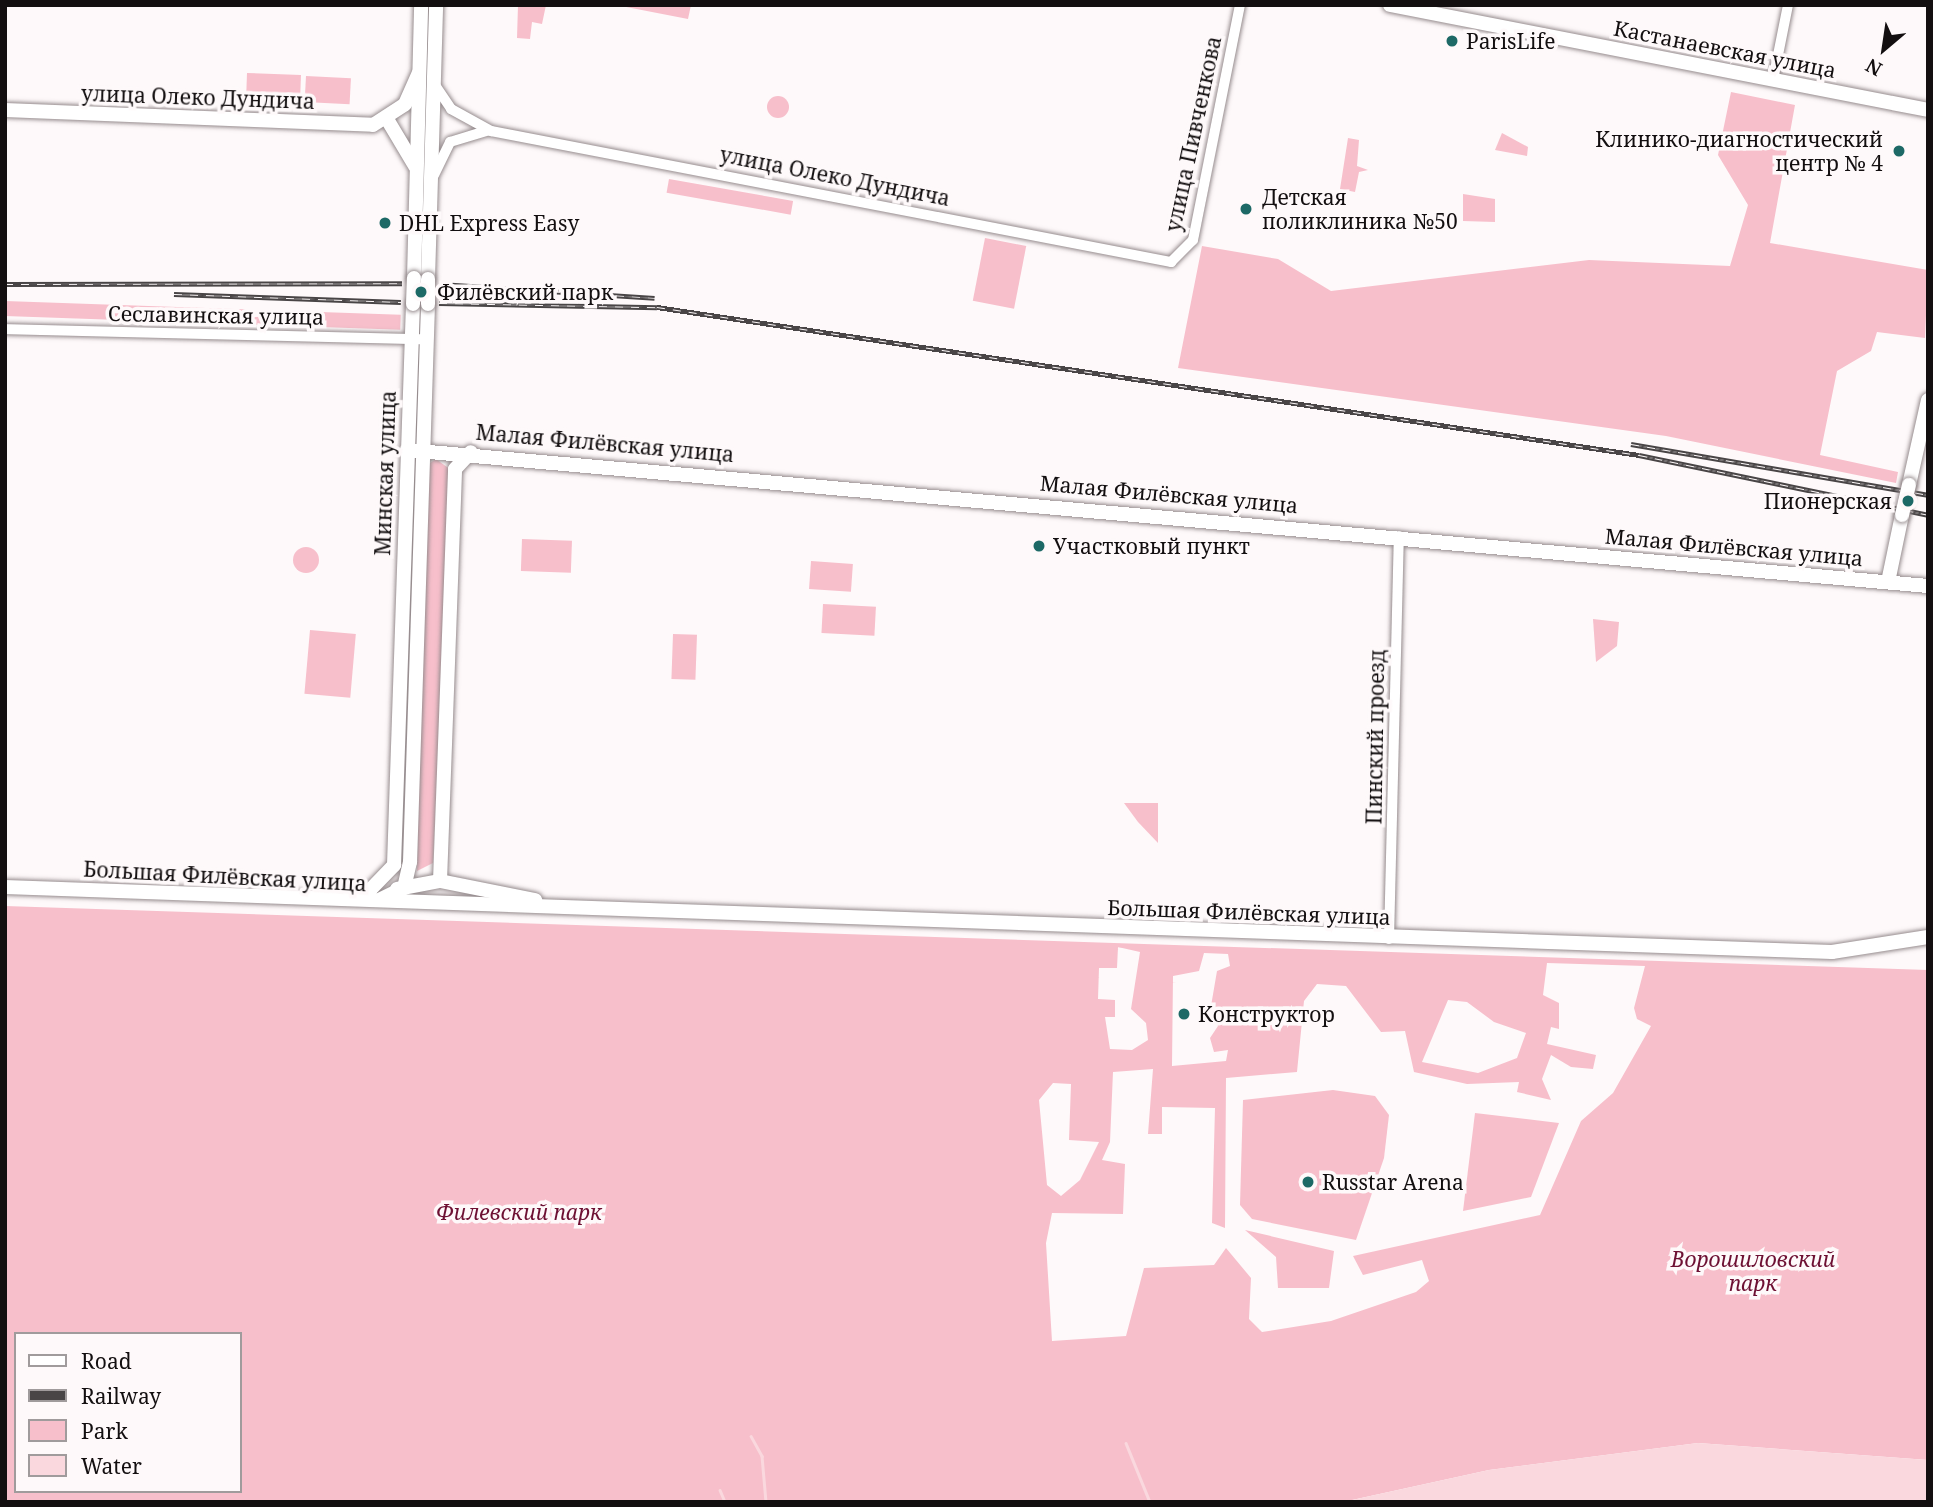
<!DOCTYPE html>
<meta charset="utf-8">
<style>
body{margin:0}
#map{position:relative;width:1933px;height:1507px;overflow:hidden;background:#fef9fa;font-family:"Noto Serif",serif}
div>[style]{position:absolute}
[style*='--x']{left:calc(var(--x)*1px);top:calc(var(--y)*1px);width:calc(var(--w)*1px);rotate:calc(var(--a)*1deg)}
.green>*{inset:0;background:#f7bfcb;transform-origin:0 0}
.round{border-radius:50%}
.water>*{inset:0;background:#fad8de}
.stream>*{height:2.5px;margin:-1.25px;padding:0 1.25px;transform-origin:1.25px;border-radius:1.25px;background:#fad8de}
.roads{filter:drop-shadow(0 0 2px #968c8e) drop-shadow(0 0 2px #968c8e)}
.street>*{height:10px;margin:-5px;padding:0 5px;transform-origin:5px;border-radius:5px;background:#fff}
.secondary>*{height:14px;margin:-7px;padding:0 7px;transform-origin:7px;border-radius:7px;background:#fff}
.rail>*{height:5px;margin-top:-2.5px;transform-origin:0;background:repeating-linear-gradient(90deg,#fef9fa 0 8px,#494546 0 16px);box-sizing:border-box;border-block:2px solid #494546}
.bridges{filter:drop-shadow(0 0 2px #968c8e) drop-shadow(0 0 2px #968c8e)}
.secondary-bridge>*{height:14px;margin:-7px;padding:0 7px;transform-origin:7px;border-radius:7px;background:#fff}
.dots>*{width:19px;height:19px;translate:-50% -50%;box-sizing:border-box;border:4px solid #fef9fa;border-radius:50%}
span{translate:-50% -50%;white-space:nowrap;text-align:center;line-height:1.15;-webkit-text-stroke:7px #fef9fa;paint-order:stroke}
.poi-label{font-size:21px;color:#130f10}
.left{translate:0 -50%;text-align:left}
.right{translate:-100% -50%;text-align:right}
.street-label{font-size:21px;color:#130f10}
.park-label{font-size:21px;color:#6d1033;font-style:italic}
.frame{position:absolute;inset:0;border:7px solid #130f10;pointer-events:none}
.legend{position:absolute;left:14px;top:1332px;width:228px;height:161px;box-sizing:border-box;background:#fef9fa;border:2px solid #a09b9c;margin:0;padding:9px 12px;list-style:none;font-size:21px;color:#130f10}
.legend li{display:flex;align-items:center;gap:14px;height:35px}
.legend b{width:35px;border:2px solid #a09b9c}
.north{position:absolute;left:1849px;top:14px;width:70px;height:70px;-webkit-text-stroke:5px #fef9fa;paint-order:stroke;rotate:209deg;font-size:19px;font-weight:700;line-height:28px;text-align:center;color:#130f10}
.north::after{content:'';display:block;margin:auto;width:24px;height:32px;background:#130f10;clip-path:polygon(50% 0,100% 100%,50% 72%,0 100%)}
</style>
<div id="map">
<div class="green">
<i style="clip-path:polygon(518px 5px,546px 5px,542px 24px,532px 22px,530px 39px,517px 38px)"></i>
<i style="clip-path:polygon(616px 5px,691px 5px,688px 19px)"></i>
<i style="left:247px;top:73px;width:54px;height:28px;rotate:2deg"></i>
<i style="left:306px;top:76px;width:45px;height:26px;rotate:3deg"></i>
<i style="clip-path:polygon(1731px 92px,1795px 105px,1770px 243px,1928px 270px,1925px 338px,1877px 332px,1871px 351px,1837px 371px,1820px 455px,1898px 472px,1896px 483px,1666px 436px,1178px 368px,1202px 246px,1278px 259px,1331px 291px,1589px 260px,1730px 266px,1748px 205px,1718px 155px)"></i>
<i class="round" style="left:767px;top:96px;width:22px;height:22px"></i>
<i style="clip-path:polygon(1502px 133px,1528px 147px,1527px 156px,1495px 150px)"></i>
<i style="clip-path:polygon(1348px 138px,1359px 140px,1357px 166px,1368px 170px,1359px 172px,1355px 192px,1340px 189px)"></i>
<i style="left:669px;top:179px;width:126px;height:14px;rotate:10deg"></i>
<i style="clip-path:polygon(1463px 194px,1495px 199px,1495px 222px,1463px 221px)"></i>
<i style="left:985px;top:238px;width:42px;height:64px;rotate:11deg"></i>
<i style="left:5px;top:301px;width:396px;height:15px;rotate:2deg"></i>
<i style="clip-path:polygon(436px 459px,451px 470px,433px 863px,417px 871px,427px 465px)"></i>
<i style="left:522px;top:539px;width:50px;height:32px;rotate:2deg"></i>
<i class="round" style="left:293px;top:547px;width:26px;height:26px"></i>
<i style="left:811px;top:561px;width:42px;height:28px;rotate:4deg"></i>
<i style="left:823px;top:604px;width:53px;height:29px;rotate:3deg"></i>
<i style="clip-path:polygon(1593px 619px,1619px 622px,1617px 646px,1596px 662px)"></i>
<i style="left:310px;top:630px;width:46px;height:64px;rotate:5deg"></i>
<i style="left:673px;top:634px;width:24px;height:45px;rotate:2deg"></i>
<i style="clip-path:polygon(1124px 803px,1158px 803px,1158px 843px,1138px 822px)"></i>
<i style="clip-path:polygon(evenodd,5px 906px,1928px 970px,1928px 1460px,1698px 1443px,1489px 1470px,1343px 1502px,5px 1502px,5px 906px,1118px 947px,1140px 952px,1131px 1009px,1146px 1023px,1148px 1040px,1132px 1050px,1110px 1049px,1105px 1017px,1115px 1017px,1115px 1000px,1098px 999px,1099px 968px,1117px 968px,1118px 947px,5px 906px,1204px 953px,1228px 954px,1230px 966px,1217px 971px,1211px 1006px,1218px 1026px,1210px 1038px,1214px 1052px,1228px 1050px,1226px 1061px,1172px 1066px,1173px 976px,1199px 971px,1204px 953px,5px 906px,1547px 963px,1645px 966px,1634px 1008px,1637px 1019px,1651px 1026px,1613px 1093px,1581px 1121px,1540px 1215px,1353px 1256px,1363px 1275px,1422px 1260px,1429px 1281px,1416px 1292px,1331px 1321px,1262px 1332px,1249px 1319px,1251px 1278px,1226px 1248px,1214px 1265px,1144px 1268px,1126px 1336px,1052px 1341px,1046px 1243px,1052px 1213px,1123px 1214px,1125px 1164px,1102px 1160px,1110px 1142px,1113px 1072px,1153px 1069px,1148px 1134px,1162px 1134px,1162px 1107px,1215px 1108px,1212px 1223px,1225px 1228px,1226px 1078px,1297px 1072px,1304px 1001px,1317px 984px,1346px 986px,1381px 1032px,1405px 1031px,1414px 1072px,1467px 1084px,1519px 1082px,1517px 1092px,1551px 1100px,1542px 1079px,1551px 1055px,1571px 1067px,1593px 1069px,1596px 1055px,1547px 1044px,1551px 1027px,1559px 1029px,1559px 1003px,1543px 995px,1547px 963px,5px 906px,1448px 1000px,1467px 1002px,1494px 1022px,1526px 1033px,1517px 1058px,1478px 1073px,1422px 1062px,1448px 1000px,5px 906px,1053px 1083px,1071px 1084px,1069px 1140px,1099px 1142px,1080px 1180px,1061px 1196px,1047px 1185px,1039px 1100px,1053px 1083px,5px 906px,16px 1334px,240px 1334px,240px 1491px,16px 1491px,16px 1334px)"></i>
<i style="clip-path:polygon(1333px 1090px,1375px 1096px,1389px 1115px,1384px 1158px,1356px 1240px,1252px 1219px,1240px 1205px,1243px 1100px)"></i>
<i style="clip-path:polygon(1475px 1113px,1559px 1123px,1531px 1197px,1463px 1211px)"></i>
<i style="clip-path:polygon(1245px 1230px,1334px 1251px,1329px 1288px,1278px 1288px,1276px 1257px)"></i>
</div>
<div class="water">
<i style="clip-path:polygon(1698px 1443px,1928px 1460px,1928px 1502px,1343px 1502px,1489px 1470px)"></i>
</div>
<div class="stream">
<i style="--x:751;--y:1436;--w:23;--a:61"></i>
<i style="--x:762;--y:1456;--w:46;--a:85"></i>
<i style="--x:1126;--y:1443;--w:64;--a:67.9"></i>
<i style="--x:720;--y:1490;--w:13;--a:67"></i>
</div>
<div class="roads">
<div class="street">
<i style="--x:1773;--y:80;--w:76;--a:-78.7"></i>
<i style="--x:435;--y:85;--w:29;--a:56"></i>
<i style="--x:451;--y:109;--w:46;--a:28.8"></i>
<i style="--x:491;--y:131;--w:693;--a:10.9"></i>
<i style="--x:1171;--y:262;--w:31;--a:-45"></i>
<i style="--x:1193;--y:240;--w:240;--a:-78.7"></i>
<i style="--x:434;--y:175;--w:37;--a:-64"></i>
<i style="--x:450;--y:142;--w:39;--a:-17"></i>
<i style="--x:5;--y:329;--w:421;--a:1.4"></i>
<i style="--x:1389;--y:939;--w:403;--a:-88.6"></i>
</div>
<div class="secondary">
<i style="--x:1390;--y:5;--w:548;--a:11.04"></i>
<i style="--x:5;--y:110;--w:368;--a:2.3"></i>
<i style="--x:373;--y:125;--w:38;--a:-33"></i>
<i style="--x:405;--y:104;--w:34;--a:-66"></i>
<i style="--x:387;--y:119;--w:55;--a:59.2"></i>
<i style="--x:414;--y:278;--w:273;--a:-88.5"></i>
<i style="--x:428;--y:279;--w:274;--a:-88.3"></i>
<i style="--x:407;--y:450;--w:1527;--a:5.11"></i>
<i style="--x:1909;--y:485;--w:87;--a:-77.4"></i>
<i style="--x:1888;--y:582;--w:68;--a:-78.2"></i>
<i style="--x:440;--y:881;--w:412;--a:-87.9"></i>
<i style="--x:455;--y:469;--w:23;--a:-47"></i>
<i style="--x:5;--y:887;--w:1828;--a:2.04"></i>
<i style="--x:1832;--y:952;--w:97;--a:-8.9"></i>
<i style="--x:397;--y:889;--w:44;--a:-10.5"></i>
<i style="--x:440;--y:881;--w:97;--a:11.3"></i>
<i style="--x:338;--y:897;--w:33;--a:-12"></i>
<i style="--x:370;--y:890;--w:35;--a:-46"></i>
<i style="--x:394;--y:865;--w:561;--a:-88.06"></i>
<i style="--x:381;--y:899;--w:25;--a:-26"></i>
<i style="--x:404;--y:888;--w:27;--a:-77"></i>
<i style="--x:410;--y:862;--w:558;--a:-88.15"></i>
</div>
</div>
<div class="rail">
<i style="--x:5;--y:284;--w:397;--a:-0.1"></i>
<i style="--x:440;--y:284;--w:215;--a:3.7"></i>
<i style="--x:174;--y:294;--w:227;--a:2"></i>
<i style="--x:439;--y:303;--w:218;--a:1.1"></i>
<i style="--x:657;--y:307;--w:993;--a:8.57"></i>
<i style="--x:1639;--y:455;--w:295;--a:11.7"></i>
<i style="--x:1631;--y:444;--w:301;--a:9.7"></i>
</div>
<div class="bridges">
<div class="secondary-bridge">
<i style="--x:413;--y:304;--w:26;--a:-88"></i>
<i style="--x:428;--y:304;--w:25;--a:-90"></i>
<i style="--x:1902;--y:515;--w:31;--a:-77"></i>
</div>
</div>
<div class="dots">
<i style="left:1452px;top:41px;background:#1d6966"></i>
<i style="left:1899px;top:151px;background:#1d6966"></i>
<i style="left:1246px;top:209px;background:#1d6966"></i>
<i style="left:385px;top:223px;background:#1d6966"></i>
<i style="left:421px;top:292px;background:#1d6966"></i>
<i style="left:1908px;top:501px;background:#1d6966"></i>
<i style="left:1039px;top:546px;background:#1d6966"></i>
<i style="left:1184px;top:1014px;background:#1d6966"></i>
<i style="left:1308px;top:1182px;background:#1d6966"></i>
</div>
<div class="poi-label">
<span class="left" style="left:1466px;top:41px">ParisLife</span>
<span class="right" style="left:1883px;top:151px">Клинико-диагностический<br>центр № 4</span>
<span class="left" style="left:1262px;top:209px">Детская<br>поликлиника №50</span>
<span class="left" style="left:399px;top:223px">DHL Express Easy</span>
<span class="left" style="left:437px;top:292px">Филёвский парк</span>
<span class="right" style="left:1892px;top:501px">Пионерская</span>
<span class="left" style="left:1053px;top:546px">Участковый пункт</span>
<span class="left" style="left:1198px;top:1014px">Конструктор</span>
<span class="left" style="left:1322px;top:1182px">Russtar Arena</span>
</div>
<div class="street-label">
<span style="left:1725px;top:49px;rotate:11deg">Кастанаевская улица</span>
<span style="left:198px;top:97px;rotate:2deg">улица Олеко Дундича</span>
<span style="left:1193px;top:134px;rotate:-78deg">улица Пивченкова</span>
<span style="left:835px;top:176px;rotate:11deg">улица Олеко Дундича</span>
<span style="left:216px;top:315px;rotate:1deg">Сеславинская улица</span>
<span style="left:605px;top:443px;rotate:5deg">Малая Филёвская улица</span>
<span style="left:385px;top:473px;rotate:-88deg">Минская улица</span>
<span style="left:1169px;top:494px;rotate:5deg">Малая Филёвская улица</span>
<span style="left:1734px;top:547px;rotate:5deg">Малая Филёвская улица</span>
<span style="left:1375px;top:737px;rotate:-89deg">Пинский проезд</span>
<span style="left:225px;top:876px;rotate:3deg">Большая Филёвская улица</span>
<span style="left:1249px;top:912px;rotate:2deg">Большая Филёвская улица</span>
</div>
<div class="park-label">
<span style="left:519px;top:1212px">Филевский парк</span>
<span style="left:1753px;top:1271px">Ворошиловский<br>парк</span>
</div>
<div class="frame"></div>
<ul class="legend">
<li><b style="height:9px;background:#fff"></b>Road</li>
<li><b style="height:9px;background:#494546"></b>Railway</li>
<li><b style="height:19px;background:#f7bfcb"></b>Park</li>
<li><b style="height:19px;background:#fad8de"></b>Water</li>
</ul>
<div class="north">N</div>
</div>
